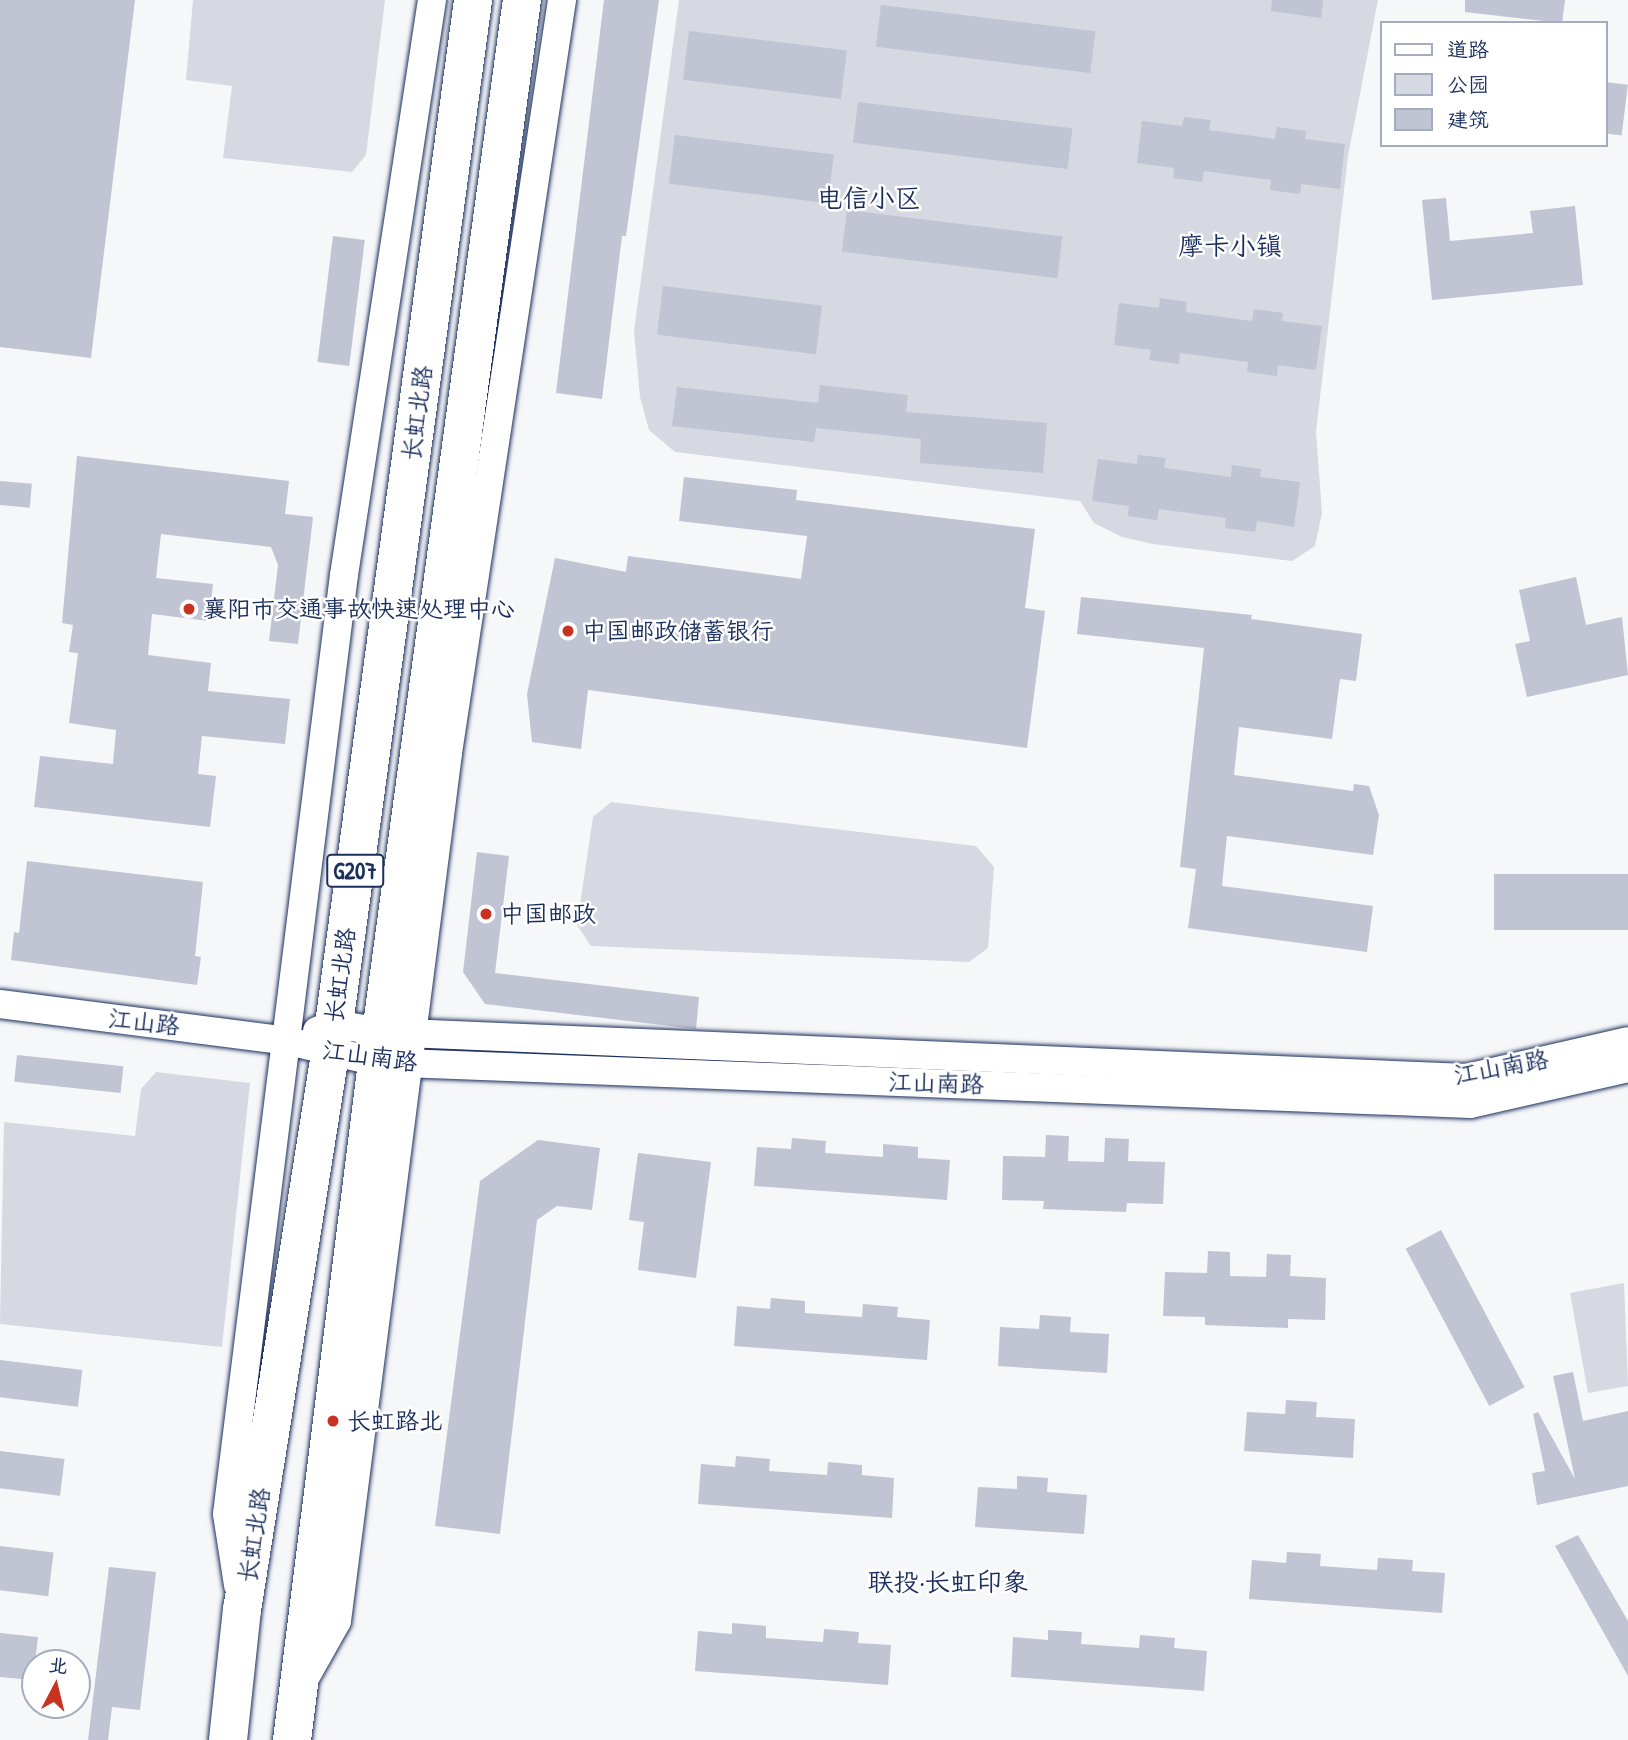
<!DOCTYPE html>
<meta charset="utf-8">
<style>
body{margin:0}
#map{position:relative;width:1628px;height:1740px;overflow:hidden;background:#f6f7f9;font-family:"Patrick Hand","LXGW WenKai TC",sans-serif}
div>[style]{position:absolute}
[style*='--x']{left:calc(var(--x)*1px);top:calc(var(--y)*1px);width:calc(var(--w)*1px);rotate:calc(var(--a)*1deg)}
.green>*{inset:0;background:#d6d9e2}
.building>*{inset:0;background:#c0c4d3;transform-origin:0 0}
.roads{filter:drop-shadow(0 0 2px #1b2f5e) drop-shadow(0 0 2px #1b2f5e)}
.tertiary>*{height:28px;margin:-14px;padding:0 14px;transform-origin:14px;border-radius:14px;background:#fff}
.trunk>*{height:38px;margin:-19px;padding:0 19px;transform-origin:19px;border-radius:19px;background:#fff}
.dots>*{width:19px;height:19px;translate:-50% -50%;box-sizing:border-box;border:4px solid #fff;border-radius:50%}
span{translate:-50% -50%;white-space:nowrap;text-align:center;line-height:1.15;-webkit-text-stroke:5px #fff;paint-order:stroke}
.shield-label span{padding:2px 5px;background:#fff;border:2px solid;border-radius:5px;-webkit-text-stroke-width:0}
.shield-label{font-size:23px;color:#1b2f5e;font-weight:700}
.street-label{font-size:24px;color:#1b2f5e}
.poi-label{font-size:24px;color:#1b2f5e}
.left{translate:0 -50%;text-align:left}
.neighbourhood-label{font-size:26px;color:#1b2f5e}
.legend{position:absolute;left:1380px;top:21px;width:228px;height:126px;box-sizing:border-box;background:#fff;border:2px solid #a4acbf;margin:0;padding:9px 12px;list-style:none;font-size:21px;color:#1b2f5e}
.legend li{display:flex;align-items:center;gap:14px;height:35px}
.legend b{width:35px;border:2px solid #a4acbf}
.north{position:absolute;left:21px;top:1649px;width:70px;height:70px;box-sizing:border-box;background:#fff;border:2px solid #a4acbf;border-radius:50%;rotate:7deg;font-size:19px;font-weight:700;line-height:28px;text-align:center;color:#1b2f5e}
.north::after{content:'';display:block;margin:auto;width:24px;height:32px;background:#c8321e;clip-path:polygon(50% 0,100% 100%,50% 72%,0 100%)}
</style>
<div id="map">
<div class="green">
<i style="clip-path:polygon(193px 0,385px 0,366px 155px,352px 172px,223px 158px,232px 86px,186px 80px)"></i>
<i style="clip-path:polygon(679px 0,1378px 0,1348px 156px,1316px 432px,1322px 513px,1315px 546px,1292px 561px,1153px 544px,1122px 537px,1094px 523px,1080px 501px,675px 452px,649px 430px,640px 397px,634px 331px)"></i>
<i style="clip-path:polygon(611px 802px,976px 846px,994px 867px,988px 948px,969px 962px,591px 946px,577px 925px,593px 817px)"></i>
<i style="clip-path:polygon(156px 1072px,250px 1083px,222px 1347px,0 1324px,4px 1122px,135px 1136px,141px 1089px)"></i>
<i style="clip-path:polygon(1624px 1283px,1628px 1386px,1588px 1393px,1570px 1293px)"></i>
</div>
<div class="building">
<i style="clip-path:polygon(0 0,135px 0,91px 358px,0 347px)"></i>
<i style="clip-path:polygon(604px 0,659px 0,626px 236px,622px 236px,602px 399px,556px 393px)"></i>
<i style="clip-path:polygon(1272px 0,1323px 0,1321px 18px,1271px 11px)"></i>
<i style="clip-path:polygon(1465px 0,1565px 0,1562px 23px,1465px 12px)"></i>
<i style="left:881px;top:5px;width:216px;height:42px;rotate:7deg"></i>
<i style="left:689px;top:31px;width:159px;height:49px;rotate:7deg"></i>
<i style="left:1605px;top:82px;width:23px;height:51px;rotate:7deg"></i>
<i style="left:858px;top:102px;width:216px;height:41px;rotate:7deg"></i>
<i style="clip-path:polygon(1184px 117px,1211px 120px,1209px 130px,1275px 139px,1277px 127px,1306px 131px,1305px 139px,1345px 144px,1340px 189px,1301px 184px,1300px 194px,1270px 190px,1271px 180px,1204px 171px,1202px 182px,1173px 178px,1174px 168px,1137px 163px,1142px 121px,1182px 126px)"></i>
<i style="left:675px;top:135px;width:160px;height:49px;rotate:7deg"></i>
<i style="clip-path:polygon(1446px 198px,1450px 241px,1533px 233px,1530px 211px,1575px 206px,1583px 285px,1432px 300px,1422px 200px)"></i>
<i style="left:847px;top:210px;width:217px;height:42px;rotate:7deg"></i>
<i style="left:333px;top:236px;width:32px;height:127px;rotate:7deg"></i>
<i style="left:663px;top:286px;width:160px;height:49px;rotate:7deg"></i>
<i style="clip-path:polygon(1160px 298px,1187px 302px,1186px 312px,1252px 321px,1254px 309px,1283px 313px,1282px 321px,1322px 326px,1316px 370px,1278px 365px,1277px 376px,1247px 372px,1248px 362px,1180px 353px,1179px 364px,1149px 360px,1151px 350px,1114px 345px,1119px 303px,1159px 308px)"></i>
<i style="clip-path:polygon(820px 385px,908px 395px,906px 412px,1047px 423px,1043px 473px,920px 463px,921px 439px,816px 428px,814px 442px,672px 426px,677px 387px,818px 403px)"></i>
<i style="clip-path:polygon(1138px 455px,1166px 458px,1164px 468px,1231px 477px,1232px 465px,1261px 469px,1260px 477px,1300px 482px,1294px 527px,1257px 521px,1255px 532px,1225px 528px,1226px 518px,1159px 509px,1157px 520px,1128px 516px,1129px 506px,1092px 501px,1098px 459px,1137px 464px)"></i>
<i style="clip-path:polygon(77px 456px,289px 481px,285px 514px,313px 517px,298px 644px,269px 641px,278px 565px,271px 547px,161px 534px,156px 578px,213px 584px,209px 621px,152px 614px,148px 655px,211px 663px,208px 691px,290px 699px,285px 744px,202px 736px,198px 774px,216px 776px,210px 827px,34px 807px,40px 756px,113px 764px,116px 730px,69px 723px,78px 653px,69px 652px,73px 625px,62px 623px)"></i>
<i style="clip-path:polygon(684px 477px,797px 490px,796px 500px,1035px 529px,1025px 608px,1045px 611px,1027px 748px,588px 690px,581px 749px,532px 742px,527px 694px,555px 558px,626px 572px,628px 556px,801px 579px,807px 536px,679px 521px)"></i>
<i style="left:0;top:481px;width:32px;height:24px;rotate:5deg"></i>
<i style="clip-path:polygon(1576px 577px,1586px 625px,1622px 617px,1628px 675px,1527px 697px,1515px 644px,1530px 641px,1519px 590px)"></i>
<i style="clip-path:polygon(1081px 597px,1252px 615px,1251px 619px,1362px 634px,1356px 681px,1340px 679px,1332px 739px,1239px 727px,1234px 775px,1353px 791px,1354px 784px,1369px 786px,1379px 815px,1373px 855px,1227px 836px,1222px 886px,1373px 906px,1367px 952px,1188px 928px,1196px 869px,1180px 867px,1204px 648px,1077px 634px)"></i>
<i style="clip-path:polygon(477px 852px,509px 856px,495px 973px,699px 997px,696px 1029px,485px 1004px,463px 972px)"></i>
<i style="clip-path:polygon(27px 861px,203px 882px,195px 956px,201px 957px,197px 985px,11px 960px,14px 932px,19px 933px)"></i>
<i style="left:1628px;top:874px;width:56px;height:134px;rotate:90deg"></i>
<i style="left:17px;top:1055px;width:107px;height:27px;rotate:6deg"></i>
<i style="clip-path:polygon(1046px 1135px,1069px 1136px,1068px 1161px,1104px 1162px,1105px 1138px,1129px 1139px,1128px 1161px,1165px 1162px,1163px 1204px,1127px 1203px,1126px 1212px,1043px 1209px,1044px 1201px,1002px 1200px,1003px 1156px,1045px 1157px)"></i>
<i style="clip-path:polygon(792px 1138px,826px 1141px,825px 1153px,883px 1157px,883px 1144px,918px 1147px,918px 1158px,950px 1160px,947px 1200px,754px 1186px,757px 1147px,791px 1149px)"></i>
<i style="clip-path:polygon(538px 1140px,600px 1148px,592px 1210px,557px 1206px,537px 1220px,500px 1534px,435px 1526px,480px 1181px)"></i>
<i style="clip-path:polygon(638px 1153px,711px 1162px,696px 1278px,638px 1270px,644px 1222px,629px 1220px)"></i>
<i style="left:1441px;top:1230px;width:178px;height:40px;rotate:62deg"></i>
<i style="clip-path:polygon(1208px 1251px,1230px 1252px,1230px 1276px,1266px 1277px,1267px 1254px,1291px 1255px,1290px 1276px,1326px 1278px,1325px 1320px,1288px 1319px,1288px 1328px,1205px 1325px,1205px 1317px,1163px 1316px,1165px 1272px,1207px 1273px)"></i>
<i style="clip-path:polygon(771px 1298px,805px 1301px,805px 1313px,862px 1317px,863px 1304px,898px 1307px,897px 1317px,930px 1320px,927px 1360px,734px 1346px,737px 1306px,770px 1309px)"></i>
<i style="clip-path:polygon(1040px 1315px,1071px 1317px,1070px 1332px,1109px 1334px,1107px 1373px,998px 1366px,1000px 1327px,1039px 1329px)"></i>
<i style="left:0;top:1360px;width:83px;height:37px;rotate:7deg"></i>
<i style="clip-path:polygon(1573px 1372px,1583px 1421px,1628px 1411px,1628px 1486px,1537px 1505px,1532px 1473px,1545px 1471px,1533px 1414px,1538px 1412px,1575px 1479px,1553px 1376px)"></i>
<i style="clip-path:polygon(1286px 1400px,1317px 1402px,1316px 1417px,1355px 1419px,1353px 1458px,1244px 1451px,1247px 1412px,1285px 1414px)"></i>
<i style="left:0;top:1451px;width:65px;height:37px;rotate:7deg"></i>
<i style="clip-path:polygon(736px 1456px,770px 1459px,769px 1471px,827px 1475px,828px 1462px,862px 1465px,862px 1475px,894px 1478px,892px 1518px,698px 1504px,701px 1464px,735px 1467px)"></i>
<i style="clip-path:polygon(1017px 1476px,1048px 1478px,1047px 1492px,1087px 1495px,1084px 1534px,975px 1527px,978px 1487px,1017px 1489px)"></i>
<i style="clip-path:polygon(1578px 1535px,1628px 1621px,1628px 1676px,1555px 1546px)"></i>
<i style="left:0;top:1546px;width:54px;height:44px;rotate:7deg"></i>
<i style="clip-path:polygon(1287px 1552px,1321px 1554px,1320px 1566px,1377px 1570px,1378px 1558px,1413px 1560px,1412px 1571px,1445px 1573px,1442px 1613px,1249px 1599px,1252px 1560px,1286px 1563px)"></i>
<i style="clip-path:polygon(109px 1567px,156px 1572px,140px 1710px,112px 1707px,108px 1740px,88px 1740px)"></i>
<i style="clip-path:polygon(732px 1623px,766px 1626px,766px 1638px,823px 1642px,824px 1629px,859px 1632px,858px 1643px,891px 1645px,888px 1685px,695px 1671px,698px 1631px,732px 1634px)"></i>
<i style="clip-path:polygon(1048px 1630px,1082px 1632px,1081px 1644px,1139px 1648px,1140px 1635px,1175px 1638px,1174px 1648px,1207px 1651px,1204px 1691px,1011px 1677px,1013px 1637px,1048px 1640px)"></i>
<i style="clip-path:polygon(0 1633px,38px 1637px,33px 1680px,0 1677px)"></i>
</div>
<div class="roads">
<div class="tertiary">
<i style="--x:0;--y:1004;--w:290;--a:7.3"></i>
<i style="--x:288;--y:1041;--w:91;--a:13.3"></i>
<i style="--x:377;--y:1062;--w:1094;--a:2.2"></i>
<i style="--x:1470;--y:1104;--w:162;--a:-12.8"></i>
<i style="--x:317;--y:1031;--w:18;--a:-22"></i>
<i style="--x:334;--y:1024;--w:49;--a:9.5"></i>
<i style="--x:382;--y:1032;--w:1086;--a:2.43"></i>
<i style="--x:1467;--y:1078;--w:165;--a:-12.9"></i>
<i style="--x:238;--y:1585;--w:72;--a:-98.8"></i>
<i style="--x:227;--y:1514;--w:946;--a:-82.9"></i>
<i style="--x:344;--y:575;--w:582;--a:-81.3"></i>
<i style="--x:305;--y:1678;--w:65;--a:-60.7"></i>
<i style="--x:337;--y:1621;--w:875;--a:-82.71"></i>
<i style="--x:448;--y:753;--w:762;--a:-81.39"></i>
</div>
<div class="trunk">
<i style="--x:228;--y:1740;--w:131;--a:-83.9"></i>
<i style="--x:242;--y:1610;--w:563;--a:-81.01"></i>
<i style="--x:330;--y:1054;--w:1064;--a:-82.27"></i>
<i style="--x:292;--y:1740;--w:683;--a:-82.85"></i>
<i style="--x:377;--y:1062;--w:1072;--a:-82.23"></i>
</div>
</div>
<div class="dots">
<i style="left:189px;top:609px;background:#c8321e"></i>
<i style="left:568px;top:631px;background:#c8321e"></i>
<i style="left:486px;top:914px;background:#c8321e"></i>
<i style="left:333px;top:1421px;background:#c8321e"></i>
</div>
<div class="shield-label">
<span style="left:355px;top:871px">G207</span>
</div>
<div class="street-label">
<span style="left:417px;top:413px;rotate:-82deg">长虹北路</span>
<span style="left:340px;top:975px;rotate:-82deg">长虹北路</span>
<span style="left:144px;top:1022px;rotate:7deg">江山路</span>
<span style="left:370px;top:1056px;rotate:8deg">江山南路</span>
<span style="left:1501px;top:1067px;rotate:-10deg">江山南路</span>
<span style="left:936px;top:1083px;rotate:2deg">江山南路</span>
<span style="left:254px;top:1535px;rotate:-81deg">长虹北路</span>
</div>
<div class="poi-label">
<span class="left" style="left:203px;top:609px">襄阳市交通事故快速处理中心</span>
<span class="left" style="left:582px;top:631px">中国邮政储蓄银行</span>
<span class="left" style="left:500px;top:914px">中国邮政</span>
<span class="left" style="left:347px;top:1421px">长虹路北</span>
</div>
<div class="neighbourhood-label">
<span style="left:869px;top:198px">电信小区</span>
<span style="left:1230px;top:246px">摩卡小镇</span>
<span style="left:948px;top:1582px">联投·长虹印象</span>
</div>
<ul class="legend">
<li><b style="height:9px;background:#fff"></b>道路</li>
<li><b style="height:19px;background:#d6d9e2"></b>公园</li>
<li><b style="height:19px;background:#c0c4d3"></b>建筑</li>
</ul>
<div class="north">北</div>
</div>
